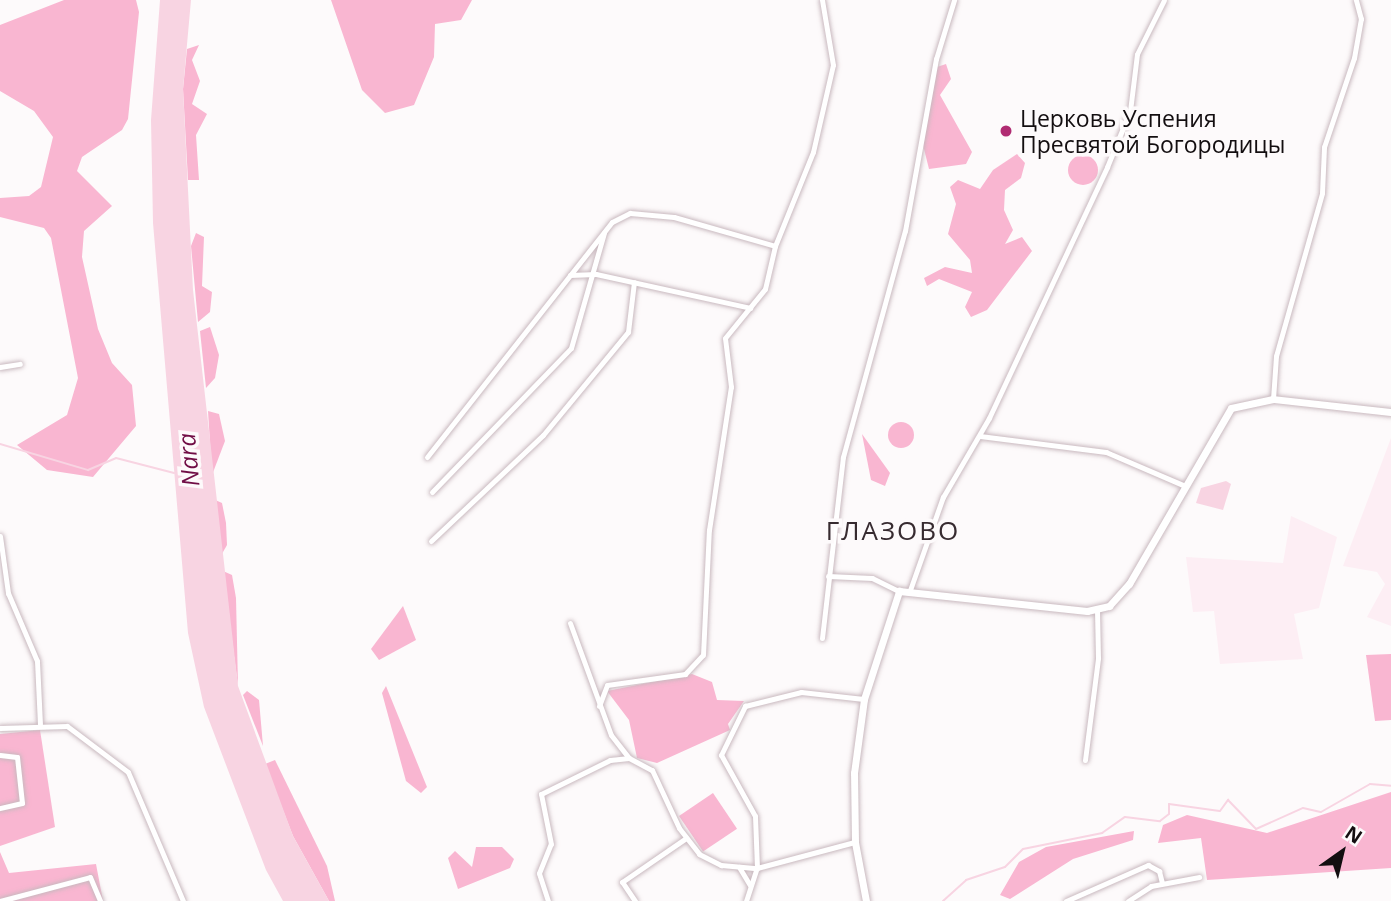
<!DOCTYPE html>
<meta charset="utf-8">
<style>
body{margin:0}
#map{position:relative;width:1391px;height:901px;overflow:hidden;background:#fdfafb;font-family:"Open Sans",sans-serif}
div>[style]{position:absolute}
[style*='--x']{left:calc(var(--x)*1px);top:calc(var(--y)*1px);width:calc(var(--w)*1px);rotate:calc(var(--a)*1deg)}
.built>*{inset:0;background:#fdeef4}
.green>*{inset:0;background:#f9b6d1;transform-origin:0 0}
.round{border-radius:50%}
.water>*{inset:0;background:#f8d4e2}
.stream>*{height:2px;margin:-1px;padding:0 1px;transform-origin:1px;border-radius:1px;background:#f8d4e2}
.roads{filter:drop-shadow(0 0 2px #c9b9bf) drop-shadow(0 0 2px #c9b9bf)}
.minor>*{height:5px;margin:-2.5px;padding:0 2.5px;transform-origin:2.5px;border-radius:2.5px;background:#fff}
.tertiary>*{height:7px;margin:-3.5px;padding:0 3.5px;transform-origin:3.5px;border-radius:3.5px;background:#fff}
.dots>*{width:19px;height:19px;translate:-50% -50%;box-sizing:border-box;border:4px solid #fdfafb;border-radius:50%}
span{translate:-50% -50%;white-space:nowrap;text-align:center;line-height:1.15;-webkit-text-stroke:7px #fdfafb;paint-order:stroke}
.poi-label{font-size:23px;color:#130e10}
.left{translate:0 -50%;text-align:left}
.water-label{font-size:24px;color:#710e46;font-style:italic}
.quarter-label{font-size:26px;color:#372b30;letter-spacing:2px}
.north{position:absolute;left:1307px;top:817px;width:70px;height:70px;-webkit-text-stroke:5px #fdfafb;paint-order:stroke;rotate:34deg;font-size:19px;font-weight:700;line-height:28px;text-align:center;color:#130e10}
.north::after{content:'';display:block;margin:auto;width:24px;height:32px;background:#130e10;clip-path:polygon(50% 0,100% 100%,50% 72%,0 100%)}
</style>
<div id="map">
<div class="built">
<i style="clip-path:polygon(1391px 438px,1391px 626px,1367px 617px,1385px 584px,1377px 572px,1343px 566px)"></i>
<i style="clip-path:polygon(1291px 516px,1337px 537px,1319px 608px,1294px 614px,1303px 659px,1220px 664px,1214px 611px,1193px 612px,1186px 557px,1283px 563px)"></i>
</div>
<div class="green">
<i style="clip-path:polygon(64px 0,136px 0,139px 12px,128px 119px,122px 130px,82px 157px,77px 171px,112px 206px,84px 231px,82px 257px,98px 329px,112px 363px,132px 385px,136px 426px,93px 477px,47px 470px,17px 445px,67px 415px,78px 378px,51px 238px,44px 228px,0 217px,0 198px,29px 196px,41px 187px,53px 137px,34px 111px,0 91px,0 25px)"></i>
<i style="clip-path:polygon(331px 0,472px 0,461px 20px,435px 24px,434px 57px,414px 105px,385px 113px,362px 90px)"></i>
<i style="clip-path:polygon(199px 45px,192px 60px,200px 81px,192px 104px,207px 114px,196px 135px,199px 180px,188px 180px,183px 89px,187px 49px)"></i>
<i style="clip-path:polygon(946px 64px,951px 79px,940px 95px,972px 152px,966px 164px,929px 169px,922px 141px,937px 67px)"></i>
<i style="clip-path:polygon(1017px 154px,1025px 163px,1021px 178px,1005px 190px,1004px 210px,1013px 230px,1005px 244px,1022px 237px,1032px 251px,987px 310px,971px 317px,965px 307px,972px 292px,939px 279px,927px 286px,924px 278px,945px 267px,972px 273px,970px 260px,948px 234px,956px 204px,950px 187px,958px 180px,980px 189px,993px 170px)"></i>
<i class="round" style="left:1068px;top:155px;width:30px;height:30px"></i>
<i style="clip-path:polygon(196px 233px,204px 237px,202px 286px,212px 292px,210px 312px,198px 322px,191px 246px)"></i>
<i style="clip-path:polygon(210px 327px,219px 355px,215px 378px,206px 388px,200px 331px)"></i>
<i style="clip-path:polygon(208px 411px,219px 414px,225px 441px,212px 475px)"></i>
<i class="round" style="left:888px;top:422px;width:26px;height:26px"></i>
<i style="clip-path:polygon(862px 434px,890px 473px,885px 486px,871px 480px)"></i>
<i style="clip-path:polygon(213px 499px,222px 503px,226px 523px,227px 545px,219px 559px)"></i>
<i style="clip-path:polygon(223px 571px,232px 575px,236px 598px,238px 686px)"></i>
<i style="clip-path:polygon(403px 606px,416px 640px,379px 660px,371px 649px)"></i>
<i style="clip-path:polygon(1391px 654px,1391px 720px,1375px 721px,1366px 655px)"></i>
<i style="clip-path:polygon(692px 674px,712px 682px,717px 700px,744px 701px,728px 724px,730px 730px,657px 763px,637px 758px,629px 720px,607px 691px)"></i>
<i style="clip-path:polygon(386px 686px,427px 787px,421px 793px,406px 781px,382px 693px)"></i>
<i style="clip-path:polygon(247px 691px,259px 700px,263px 746px,243px 695px)"></i>
<i style="clip-path:polygon(40px 730px,55px 827px,0 846px,0 734px)"></i>
<i style="clip-path:polygon(275px 760px,327px 866px,335px 901px,329px 901px,293px 836px,265px 764px)"></i>
<i style="clip-path:polygon(1391px 792px,1391px 868px,1207px 880px,1201px 838px,1158px 843px,1163px 825px,1187px 815px,1267px 833px)"></i>
<i style="left:713px;top:793px;width:43px;height:41px;rotate:56deg"></i>
<i style="clip-path:polygon(1134px 831px,1133px 840px,1073px 859px,1010px 899px,1000px 895px,1019px 862px,1046px 847px)"></i>
<i style="clip-path:polygon(476px 847px,502px 847px,514px 859px,510px 868px,458px 889px,448px 858px,455px 851px,472px 867px)"></i>
<i style="clip-path:polygon(0 852px,9px 873px,96px 864px,103px 901px,0 901px)"></i>
</div>
<div class="water">
<i style="clip-path:polygon(160px 0,191px 0,183px 89px,193px 290px,238px 686px,293px 836px,329px 901px,283px 901px,266px 870px,204px 707px,188px 633px,153px 223px,151px 120px)"></i>
<i style="clip-path:polygon(1226px 481px,1231px 484px,1223px 510px,1196px 503px,1201px 488px)"></i>
</div>
<div class="stream">
<i style="--x:0;--y:444;--w:92;--a:16.5"></i>
<i style="--x:88;--y:470;--w:30;--a:-23"></i>
<i style="--x:116;--y:458;--w:60;--a:14.5"></i>
<i style="--x:943;--y:901;--w:31;--a:-42"></i>
<i style="--x:966;--y:880;--w:41;--a:-18.4"></i>
<i style="--x:1005;--y:867;--w:25;--a:-45"></i>
<i style="--x:1023;--y:849;--w:81;--a:-11.4"></i>
<i style="--x:1102;--y:833;--w:28;--a:-35"></i>
<i style="--x:1125;--y:817;--w:35;--a:7"></i>
<i style="--x:1160;--y:821;--w:11;--a:-38"></i>
<i style="--x:1169;--y:814;--w:10;--a:-90"></i>
<i style="--x:1169;--y:804;--w:51;--a:7.8"></i>
<i style="--x:1220;--y:811;--w:14;--a:-54"></i>
<i style="--x:1228;--y:800;--w:40;--a:46"></i>
<i style="--x:1256;--y:829;--w:51;--a:-24.1"></i>
<i style="--x:1303;--y:808;--w:18;--a:13"></i>
<i style="--x:1321;--y:812;--w:56;--a:-29.7"></i>
<i style="--x:1370;--y:784;--w:21;--a:5"></i>
</div>
<div class="roads">
<div class="minor">
<i style="--x:570;--y:275;--w:26;--a:-2"></i>
<i style="--x:596;--y:274;--w:158;--a:12.4"></i>
<i style="--x:0;--y:367;--w:20;--a:-9"></i>
<i style="--x:1273;--y:399;--w:43;--a:-86"></i>
<i style="--x:1276;--y:356;--w:169;--a:-74.2"></i>
<i style="--x:1322;--y:193;--w:46;--a:-87.5"></i>
<i style="--x:1324;--y:147;--w:94;--a:-71.4"></i>
<i style="--x:1354;--y:58;--w:40;--a:-80"></i>
<i style="--x:1361;--y:19;--w:20;--a:-105"></i>
<i style="--x:980;--y:436;--w:127;--a:7.2"></i>
<i style="--x:1106;--y:452;--w:84;--a:23.2"></i>
<i style="--x:427;--y:457;--w:299;--a:-51.8"></i>
<i style="--x:612;--y:222;--w:20;--a:-27"></i>
<i style="--x:630;--y:213;--w:44;--a:5.2"></i>
<i style="--x:674;--y:217;--w:105;--a:16"></i>
<i style="--x:432;--y:492;--w:200;--a:-46"></i>
<i style="--x:571;--y:348;--w:120;--a:-74"></i>
<i style="--x:0;--y:536;--w:58;--a:82"></i>
<i style="--x:8;--y:593;--w:74;--a:66.9"></i>
<i style="--x:37;--y:661;--w:63;--a:87.3"></i>
<i style="--x:431;--y:541;--w:154;--a:-43.4"></i>
<i style="--x:543;--y:435;--w:134;--a:-50.5"></i>
<i style="--x:628;--y:332;--w:50;--a:-83.2"></i>
<i style="--x:828;--y:576;--w:44;--a:2.6"></i>
<i style="--x:872;--y:578;--w:30;--a:26"></i>
<i style="--x:910;--y:590;--w:99;--a:-70.5"></i>
<i style="--x:943;--y:497;--w:91;--a:-59.8"></i>
<i style="--x:989;--y:418;--w:277;--a:-64.8"></i>
<i style="--x:1107;--y:167;--w:61;--a:-67.7"></i>
<i style="--x:1130;--y:111;--w:57;--a:-83"></i>
<i style="--x:1137;--y:54;--w:60;--a:-63.4"></i>
<i style="--x:570;--y:623;--w:119;--a:69.9"></i>
<i style="--x:611;--y:735;--w:29;--a:52"></i>
<i style="--x:629;--y:758;--w:26;--a:28"></i>
<i style="--x:652;--y:770;--w:64;--a:65"></i>
<i style="--x:679;--y:828;--w:33;--a:52"></i>
<i style="--x:699;--y:854;--w:25;--a:27"></i>
<i style="--x:721;--y:865;--w:36;--a:5"></i>
<i style="--x:757;--y:868;--w:101;--a:-14.9"></i>
<i style="--x:822;--y:638;--w:182;--a:-83.4"></i>
<i style="--x:843;--y:457;--w:234;--a:-74.7"></i>
<i style="--x:905;--y:231;--w:175;--a:-79.8"></i>
<i style="--x:936;--y:59;--w:62;--a:-73"></i>
<i style="--x:599;--y:706;--w:22;--a:-69"></i>
<i style="--x:607;--y:685;--w:79;--a:-8"></i>
<i style="--x:685;--y:674;--w:26;--a:-47"></i>
<i style="--x:703;--y:655;--w:125;--a:-87.3"></i>
<i style="--x:709;--y:530;--w:145;--a:-81.3"></i>
<i style="--x:731;--y:387;--w:49;--a:-97"></i>
<i style="--x:725;--y:338;--w:63;--a:-50.8"></i>
<i style="--x:765;--y:289;--w:44;--a:-76.9"></i>
<i style="--x:775;--y:246;--w:101;--a:-68"></i>
<i style="--x:813;--y:152;--w:89;--a:-77.1"></i>
<i style="--x:833;--y:65;--w:66;--a:-99.6"></i>
<i style="--x:0;--y:728;--w:67;--a:-1.7"></i>
<i style="--x:67;--y:726;--w:76;--a:37"></i>
<i style="--x:128;--y:772;--w:140;--a:66.9"></i>
<i style="--x:0;--y:755;--w:17;--a:7"></i>
<i style="--x:17;--y:757;--w:46;--a:83.8"></i>
<i style="--x:22;--y:803;--w:23;--a:167"></i>
<i style="--x:1085;--y:760;--w:103;--a:-82.7"></i>
<i style="--x:1098;--y:658;--w:48;--a:-91.2"></i>
<i style="--x:739;--y:867;--w:21;--a:59"></i>
<i style="--x:0;--y:901;--w:93;--a:-14.9"></i>
<i style="--x:90;--y:877;--w:26;--a:67"></i>
<i style="--x:548;--y:901;--w:29;--a:-108"></i>
<i style="--x:539;--y:873;--w:31;--a:-68"></i>
<i style="--x:551;--y:844;--w:51;--a:-101.3"></i>
<i style="--x:541;--y:794;--w:77;--a:-26.2"></i>
<i style="--x:610;--y:760;--w:19;--a:-6"></i>
<i style="--x:635;--y:901;--w:23;--a:-124"></i>
<i style="--x:622;--y:882;--w:78;--a:-34.5"></i>
<i style="--x:746;--y:901;--w:35;--a:-72"></i>
<i style="--x:757;--y:868;--w:52;--a:-92.2"></i>
<i style="--x:755;--y:816;--w:70;--a:-119.1"></i>
<i style="--x:721;--y:755;--w:55;--a:-63.9"></i>
<i style="--x:745;--y:706;--w:58;--a:-14"></i>
<i style="--x:801;--y:692;--w:63;--a:6.3"></i>
<i style="--x:1066;--y:901;--w:90;--a:-23.7"></i>
<i style="--x:1148;--y:865;--w:13;--a:29"></i>
<i style="--x:1159;--y:871;--w:12;--a:76"></i>
<i style="--x:1128;--y:901;--w:27;--a:-33"></i>
<i style="--x:1151;--y:886;--w:49;--a:-10.6"></i>
</div>
<div class="tertiary">
<i style="--x:866;--y:901;--w:60;--a:-100.6"></i>
<i style="--x:855;--y:842;--w:69;--a:-90.8"></i>
<i style="--x:854;--y:773;--w:75;--a:-82.3"></i>
<i style="--x:864;--y:699;--w:114;--a:-72"></i>
<i style="--x:899;--y:591;--w:189;--a:6.1"></i>
<i style="--x:1087;--y:611;--w:23;--a:-13"></i>
<i style="--x:1109;--y:606;--w:30;--a:-48"></i>
<i style="--x:1129;--y:584;--w:203;--a:-59.9"></i>
<i style="--x:1231;--y:408;--w:43;--a:-12.1"></i>
<i style="--x:1273;--y:399;--w:119;--a:6.3"></i>
</div>
</div>
<div class="dots">
<i style="left:1006px;top:131px;background:#b02b72"></i>
</div>
<div class="poi-label">
<span class="left" style="left:1020px;top:131px">Церковь Успения<br>Пресвятой Богородицы</span>
</div>
<div class="water-label">
<span style="left:188px;top:460px;rotate:-95deg">Nara</span>
</div>
<div class="quarter-label">
<span style="left:893px;top:531px">ГЛАЗОВО</span>
</div>
<div class="north">N</div>
</div>
